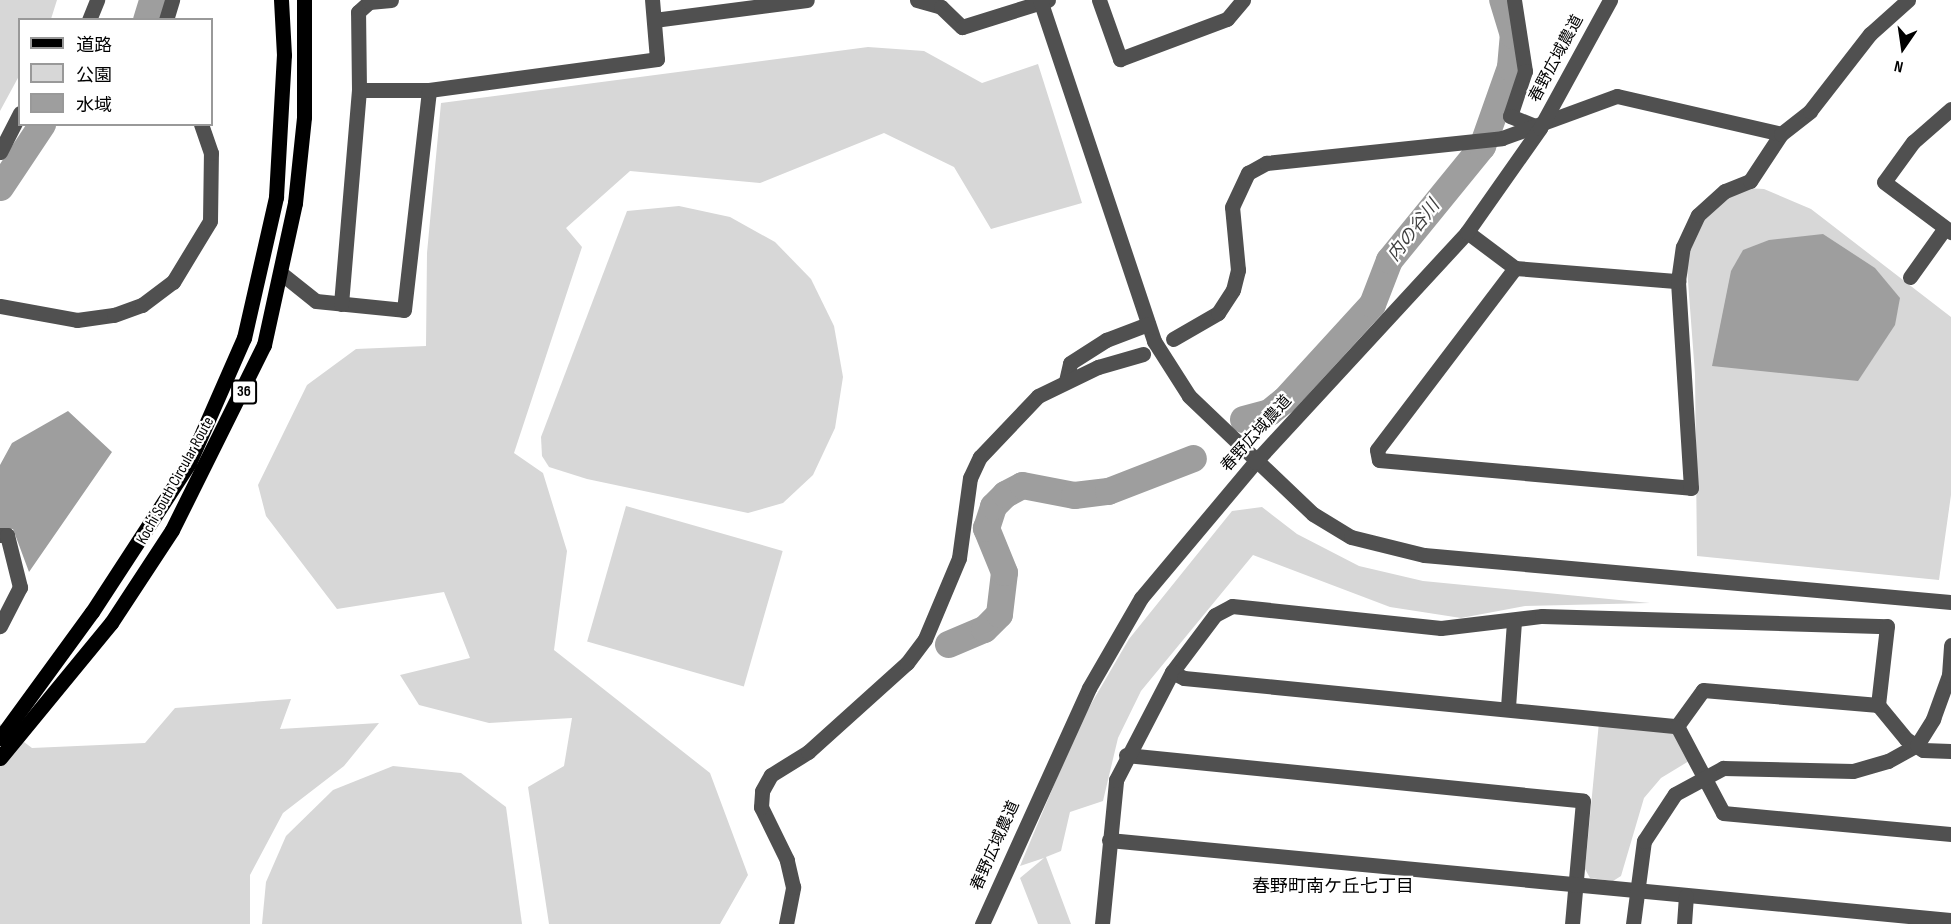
<!DOCTYPE html>
<meta charset="utf-8">
<style>
body{margin:0}
#map{position:relative;width:1951px;height:924px;overflow:hidden;background:#fff;font-family:"Sofia Sans Condensed","Noto Sans JP",sans-serif}
div>[style]{position:absolute}
[style*='--x']{left:calc(var(--x)*1px);top:calc(var(--y)*1px);width:calc(var(--w)*1px);rotate:calc(var(--a)*1deg)}
.green>*{inset:0;background:#d7d7d7;transform-origin:0 0}
.water>*{inset:0;background:#9e9e9e}
.river>*{height:27px;margin:-13.5px;padding:0 13.5px;transform-origin:13.5px;border-radius:13.5px;background:#9e9e9e}
.minor>*{height:15px;margin:-7.5px;padding:0 7.5px;transform-origin:7.5px;border-radius:7.5px;background:#505050}
.major>*{height:15px;margin:-7.5px;padding:0 7.5px;transform-origin:7.5px;border-radius:7.5px;background:#000}
span{translate:-50% -50%;white-space:nowrap;text-align:center;line-height:1.15;-webkit-text-stroke:4.5px #fff;paint-order:stroke}
.shield-label span{padding:2px 4px;background:#fff;border:2px solid;border-radius:4px;-webkit-text-stroke-width:0}
.shield-label{font-size:15px;color:#000;font-weight:700}
.street-label{font-size:16px;color:#000}
.water-label{font-size:18px;color:#3f3f3f;font-style:italic}
.neighbourhood-label{font-size:18px;color:#000}
.legend{position:absolute;left:18px;top:18px;width:195px;height:108px;box-sizing:border-box;background:#fff;border:2px solid #999;margin:0;padding:8px 10px;list-style:none;font-size:18px;color:#000}
.legend li{display:flex;align-items:center;gap:12px;height:30px}
.legend b{width:30px;border:2px solid #999}
.north{position:absolute;left:1873px;top:18px;width:60px;height:60px;-webkit-text-stroke:4px #fff;paint-order:stroke;rotate:193deg;font-size:16px;font-weight:700;line-height:24px;text-align:center;color:#000}
.north::after{content:'';display:block;margin:auto;width:21px;height:27px;background:#000;clip-path:polygon(50% 0,100% 100%,50% 72%,0 100%)}
</style>
<div id="map">
<div class="green">
<i style="clip-path:polygon(0 0,57px 0,51px 19px,20px 20px,19px 76px,0 111px)"></i>
<i style="clip-path:polygon(868px 47px,924px 51px,982px 83px,1038px 64px,1082px 203px,991px 229px,954px 167px,884px 133px,760px 183px,630px 171px,566px 228px,582px 247px,514px 453px,543px 473px,567px 551px,554px 650px,710px 773px,748px 875px,720px 924px,549px 924px,528px 787px,564px 766px,572px 718px,489px 723px,419px 705px,400px 675px,470px 658px,444px 592px,337px 609px,266px 516px,258px 485px,307px 385px,356px 349px,426px 346px,427px 253px,441px 103px)"></i>
<i style="clip-path:polygon(1744px 188px,1764px 189px,1811px 209px,1951px 317px,1951px 495px,1939px 580px,1697px 556px,1695px 374px,1686px 255px,1709px 211px)"></i>
<i style="clip-path:polygon(679px 206px,730px 217px,775px 242px,811px 279px,834px 326px,843px 377px,835px 428px,813px 475px,783px 503px,748px 513px,587px 479px,549px 467px,542px 456px,541px 437px,627px 211px)"></i>
<i style="left:626px;top:506px;width:163px;height:141px;rotate:16deg"></i>
<i style="clip-path:polygon(1262px 507px,1297px 534px,1359px 566px,1423px 581px,1650px 603px,1525px 606px,1461px 618px,1390px 607px,1253px 555px,1141px 691px,1118px 738px,1103px 801px,1070px 812px,1061px 851px,1046px 857px,1071px 924px,1038px 924px,1020px 878px,1044px 858px,1020px 866px,1080px 723px,1129px 639px,1232px 511px)"></i>
<i style="clip-path:polygon(291px 699px,280px 729px,379px 723px,344px 766px,283px 813px,250px 875px,250px 924px,0 924px,0 724px,32px 748px,145px 743px,175px 708px)"></i>
<i style="clip-path:polygon(1599px 722px,1673px 731px,1689px 761px,1661px 778px,1644px 798px,1621px 876px,1613px 881px,1590px 878px,1585px 869px)"></i>
<i style="clip-path:polygon(393px 766px,461px 773px,506px 807px,522px 924px,262px 924px,266px 882px,286px 836px,333px 790px)"></i>
</div>
<div class="water">
<i style="clip-path:polygon(1823px 234px,1875px 268px,1900px 298px,1895px 325px,1858px 381px,1712px 366px,1731px 271px,1743px 250px,1769px 240px)"></i>
<i style="clip-path:polygon(68px 411px,112px 452px,29px 572px,13px 529px,0 529px,0 465px,12px 443px)"></i>
</div>
<div class="river">
<i style="--x:146;--y:20;--w:21;--a:-73"></i>
<i style="--x:0;--y:187;--w:76;--a:-56.3"></i>
<i style="--x:1243;--y:419;--w:27;--a:-15"></i>
<i style="--x:1269;--y:412;--w:19;--a:-39"></i>
<i style="--x:1284;--y:400;--w:130;--a:-47.5"></i>
<i style="--x:1372;--y:304;--w:47;--a:-68.9"></i>
<i style="--x:1389;--y:260;--w:147;--a:-50.8"></i>
<i style="--x:1482;--y:146;--w:84;--a:-70.5"></i>
<i style="--x:1510;--y:67;--w:32;--a:-85"></i>
<i style="--x:1513;--y:35;--w:37;--a:-107"></i>
<i style="--x:948;--y:644;--w:39;--a:-23"></i>
<i style="--x:984;--y:629;--w:21;--a:-45"></i>
<i style="--x:999;--y:614;--w:42;--a:-83.2"></i>
<i style="--x:1004;--y:572;--w:48;--a:-112.2"></i>
<i style="--x:986;--y:528;--w:23;--a:-72"></i>
<i style="--x:993;--y:506;--w:17;--a:-45"></i>
<i style="--x:1005;--y:494;--w:19;--a:-28"></i>
<i style="--x:1022;--y:485;--w:53;--a:10.9"></i>
<i style="--x:1074;--y:495;--w:34;--a:-7"></i>
<i style="--x:1108;--y:491;--w:91;--a:-21.2"></i>
</div>
<div class="minor">
<i style="--x:917;--y:0;--w:25;--a:16"></i>
<i style="--x:941;--y:7;--w:29;--a:44"></i>
<i style="--x:962;--y:27;--w:90;--a:-17.4"></i>
<i style="--x:1040;--y:0;--w:360;--a:71.5"></i>
<i style="--x:1154;--y:341;--w:65;--a:57.5"></i>
<i style="--x:1189;--y:396;--w:171;--a:43.6"></i>
<i style="--x:1313;--y:514;--w:44;--a:31.2"></i>
<i style="--x:1351;--y:537;--w:75;--a:13.9"></i>
<i style="--x:1424;--y:555;--w:529;--a:5.1"></i>
<i style="--x:1099;--y:0;--w:63;--a:70.4"></i>
<i style="--x:1120;--y:59;--w:114;--a:-20.5"></i>
<i style="--x:1227;--y:19;--w:25;--a:-50"></i>
<i style="--x:1514;--y:0;--w:72;--a:81.2"></i>
<i style="--x:1525;--y:71;--w:47;--a:108.4"></i>
<i style="--x:1510;--y:116;--w:32;--a:22"></i>
<i style="--x:89;--y:20;--w:22;--a:-68"></i>
<i style="--x:166;--y:20;--w:21;--a:-73"></i>
<i style="--x:654;--y:20;--w:154;--a:-7.4"></i>
<i style="--x:359;--y:90;--w:70;--a:0"></i>
<i style="--x:1951;--y:109;--w:50;--a:139"></i>
<i style="--x:1913;--y:142;--w:49;--a:125.9"></i>
<i style="--x:1884;--y:182;--w:84;--a:36.7"></i>
<i style="--x:0;--y:152;--w:44;--a:-62.9"></i>
<i style="--x:1467;--y:232;--w:60;--a:36.9"></i>
<i style="--x:1515;--y:268;--w:164;--a:4.6"></i>
<i style="--x:1515;--y:268;--w:228;--a:127.2"></i>
<i style="--x:1377;--y:450;--w:10;--a:79"></i>
<i style="--x:1379;--y:460;--w:313;--a:5.1"></i>
<i style="--x:1691;--y:488;--w:207;--a:-93.6"></i>
<i style="--x:1678;--y:281;--w:34;--a:-82"></i>
<i style="--x:1683;--y:247;--w:35;--a:-65"></i>
<i style="--x:1698;--y:215;--w:36;--a:-42"></i>
<i style="--x:1725;--y:191;--w:27;--a:-22"></i>
<i style="--x:1750;--y:181;--w:56;--a:-56.6"></i>
<i style="--x:282;--y:274;--w:43;--a:38.5"></i>
<i style="--x:316;--y:301;--w:88;--a:5.8"></i>
<i style="--x:404;--y:310;--w:221;--a:-83.5"></i>
<i style="--x:429;--y:90;--w:230;--a:-7.7"></i>
<i style="--x:657;--y:59;--w:59;--a:-94.8"></i>
<i style="--x:1910;--y:277;--w:60;--a:-54.5"></i>
<i style="--x:341;--y:304;--w:215;--a:-85.2"></i>
<i style="--x:359;--y:90;--w:78;--a:-90.7"></i>
<i style="--x:358;--y:12;--w:15;--a:-42"></i>
<i style="--x:369;--y:2;--w:22;--a:-5"></i>
<i style="--x:0;--y:306;--w:78;--a:10.3"></i>
<i style="--x:77;--y:320;--w:37;--a:-8"></i>
<i style="--x:114;--y:315;--w:30;--a:-20"></i>
<i style="--x:142;--y:305;--w:39;--a:-37"></i>
<i style="--x:173;--y:282;--w:71;--a:-58.8"></i>
<i style="--x:210;--y:221;--w:68;--a:-89.2"></i>
<i style="--x:211;--y:153;--w:31;--a:-109"></i>
<i style="--x:1173;--y:339;--w:52;--a:-30"></i>
<i style="--x:1218;--y:313;--w:27;--a:-57"></i>
<i style="--x:1233;--y:290;--w:21;--a:-76"></i>
<i style="--x:1238;--y:270;--w:63;--a:-95.4"></i>
<i style="--x:1232;--y:207;--w:38;--a:-65"></i>
<i style="--x:1248;--y:173;--w:21;--a:-29"></i>
<i style="--x:1266;--y:163;--w:237;--a:-6"></i>
<i style="--x:1502;--y:138;--w:122;--a:-20.1"></i>
<i style="--x:1617;--y:96;--w:168;--a:13"></i>
<i style="--x:1781;--y:134;--w:37;--a:-38"></i>
<i style="--x:1810;--y:111;--w:98;--a:-52.1"></i>
<i style="--x:1870;--y:34;--w:51;--a:-41.8"></i>
<i style="--x:1066;--y:381;--w:18;--a:-77"></i>
<i style="--x:1070;--y:363;--w:43;--a:-32.6"></i>
<i style="--x:1106;--y:340;--w:45;--a:-20.9"></i>
<i style="--x:0;--y:535;--w:7;--a:0"></i>
<i style="--x:7;--y:535;--w:54;--a:76"></i>
<i style="--x:20;--y:587;--w:44;--a:117.1"></i>
<i style="--x:1172;--y:672;--w:71;--a:-53"></i>
<i style="--x:1215;--y:615;--w:19;--a:-28"></i>
<i style="--x:1232;--y:606;--w:210;--a:6"></i>
<i style="--x:1441;--y:628;--w:102;--a:-6.8"></i>
<i style="--x:1542;--y:616;--w:345;--a:1.7"></i>
<i style="--x:1887;--y:626;--w:80;--a:96.5"></i>
<i style="--x:1878;--y:705;--w:44;--a:50.5"></i>
<i style="--x:1906;--y:739;--w:20;--a:33"></i>
<i style="--x:1923;--y:750;--w:28;--a:2"></i>
<i style="--x:1508;--y:707;--w:86;--a:-86"></i>
<i style="--x:1677;--y:726;--w:44;--a:-54.2"></i>
<i style="--x:1703;--y:690;--w:176;--a:4.9"></i>
<i style="--x:1126;--y:755;--w:459;--a:5.7"></i>
<i style="--x:1583;--y:801;--w:123;--a:95.1"></i>
<i style="--x:1109;--y:840;--w:846;--a:5.43"></i>
<i style="--x:786;--y:924;--w:38;--a:-79"></i>
<i style="--x:793;--y:887;--w:28;--a:-103"></i>
<i style="--x:787;--y:860;--w:59;--a:-116.1"></i>
<i style="--x:761;--y:807;--w:16;--a:-86"></i>
<i style="--x:762;--y:791;--w:18;--a:-61"></i>
<i style="--x:771;--y:775;--w:44;--a:-31.9"></i>
<i style="--x:808;--y:752;--w:133;--a:-42"></i>
<i style="--x:907;--y:663;--w:30;--a:-53"></i>
<i style="--x:925;--y:639;--w:88;--a:-67.2"></i>
<i style="--x:959;--y:558;--w:81;--a:-82.2"></i>
<i style="--x:970;--y:478;--w:23;--a:-65"></i>
<i style="--x:980;--y:457;--w:84;--a:-46.4"></i>
<i style="--x:1038;--y:396;--w:67;--a:-25.8"></i>
<i style="--x:1098;--y:367;--w:47;--a:-16.1"></i>
<i style="--x:982;--y:924;--w:259;--a:-65.6"></i>
<i style="--x:1089;--y:688;--w:104;--a:-60"></i>
<i style="--x:1141;--y:598;--w:177;--a:-50"></i>
<i style="--x:1255;--y:462;--w:313;--a:-47.3"></i>
<i style="--x:1467;--y:232;--w:127;--a:-54.9"></i>
<i style="--x:1540;--y:128;--w:146;--a:-61.3"></i>
<i style="--x:1102;--y:924;--w:145;--a:-84.4"></i>
<i style="--x:1116;--y:780;--w:122;--a:-62.6"></i>
<i style="--x:1172;--y:672;--w:13;--a:27"></i>
<i style="--x:1184;--y:678;--w:495;--a:5.6"></i>
<i style="--x:1677;--y:726;--w:98;--a:62.1"></i>
<i style="--x:1723;--y:813;--w:229;--a:5.3"></i>
<i style="--x:1633;--y:924;--w:84;--a:-82.5"></i>
<i style="--x:1644;--y:841;--w:56;--a:-56.6"></i>
<i style="--x:1675;--y:794;--w:55;--a:-28.4"></i>
<i style="--x:1723;--y:768;--w:130;--a:1.3"></i>
<i style="--x:1853;--y:771;--w:36;--a:-16"></i>
<i style="--x:1888;--y:761;--w:33;--a:-29"></i>
<i style="--x:1917;--y:745;--w:31;--a:-58"></i>
<i style="--x:1933;--y:719;--w:47;--a:-70"></i>
<i style="--x:1949;--y:675;--w:30;--a:-86"></i>
<i style="--x:1684;--y:924;--w:28;--a:-86"></i>
</div>
<div class="major">
<i style="--x:0;--y:738;--w:156;--a:-53.9"></i>
<i style="--x:92;--y:612;--w:178;--a:-56.9"></i>
<i style="--x:189;--y:463;--w:137;--a:-66.3"></i>
<i style="--x:244;--y:338;--w:145;--a:-77.2"></i>
<i style="--x:276;--y:197;--w:142;--a:-86.8"></i>
<i style="--x:284;--y:55;--w:55;--a:-93.1"></i>
<i style="--x:0;--y:758;--w:175;--a:-50.6"></i>
<i style="--x:111;--y:623;--w:111;--a:-56.7"></i>
<i style="--x:172;--y:530;--w:207;--a:-63.6"></i>
<i style="--x:264;--y:345;--w:145;--a:-77.7"></i>
<i style="--x:295;--y:203;--w:86;--a:-84"></i>
<i style="--x:304;--y:117;--w:117;--a:-90"></i>
</div>
<div class="shield-label">
<span style="left:244px;top:392px">36</span>
</div>
<div class="street-label">
<span style="left:1557px;top:59px;rotate:-62deg">春野広域農道</span>
<span style="left:1257px;top:434px;rotate:-48deg">春野広域農道</span>
<span style="left:176px;top:481px;rotate:-61deg">Kochi South Circular Route</span>
<span style="left:996px;top:846px;rotate:-66deg">春野広域農道</span>
</div>
<div class="water-label">
<span style="left:1414px;top:231px;rotate:-52deg">内の谷川</span>
</div>
<div class="neighbourhood-label">
<span style="left:1333px;top:887px">春野町南ケ丘七丁目</span>
</div>
<ul class="legend">
<li><b style="height:8px;background:#000"></b>道路</li>
<li><b style="height:16px;background:#d7d7d7"></b>公園</li>
<li><b style="height:16px;background:#9e9e9e"></b>水域</li>
</ul>
<div class="north">N</div>
</div>
